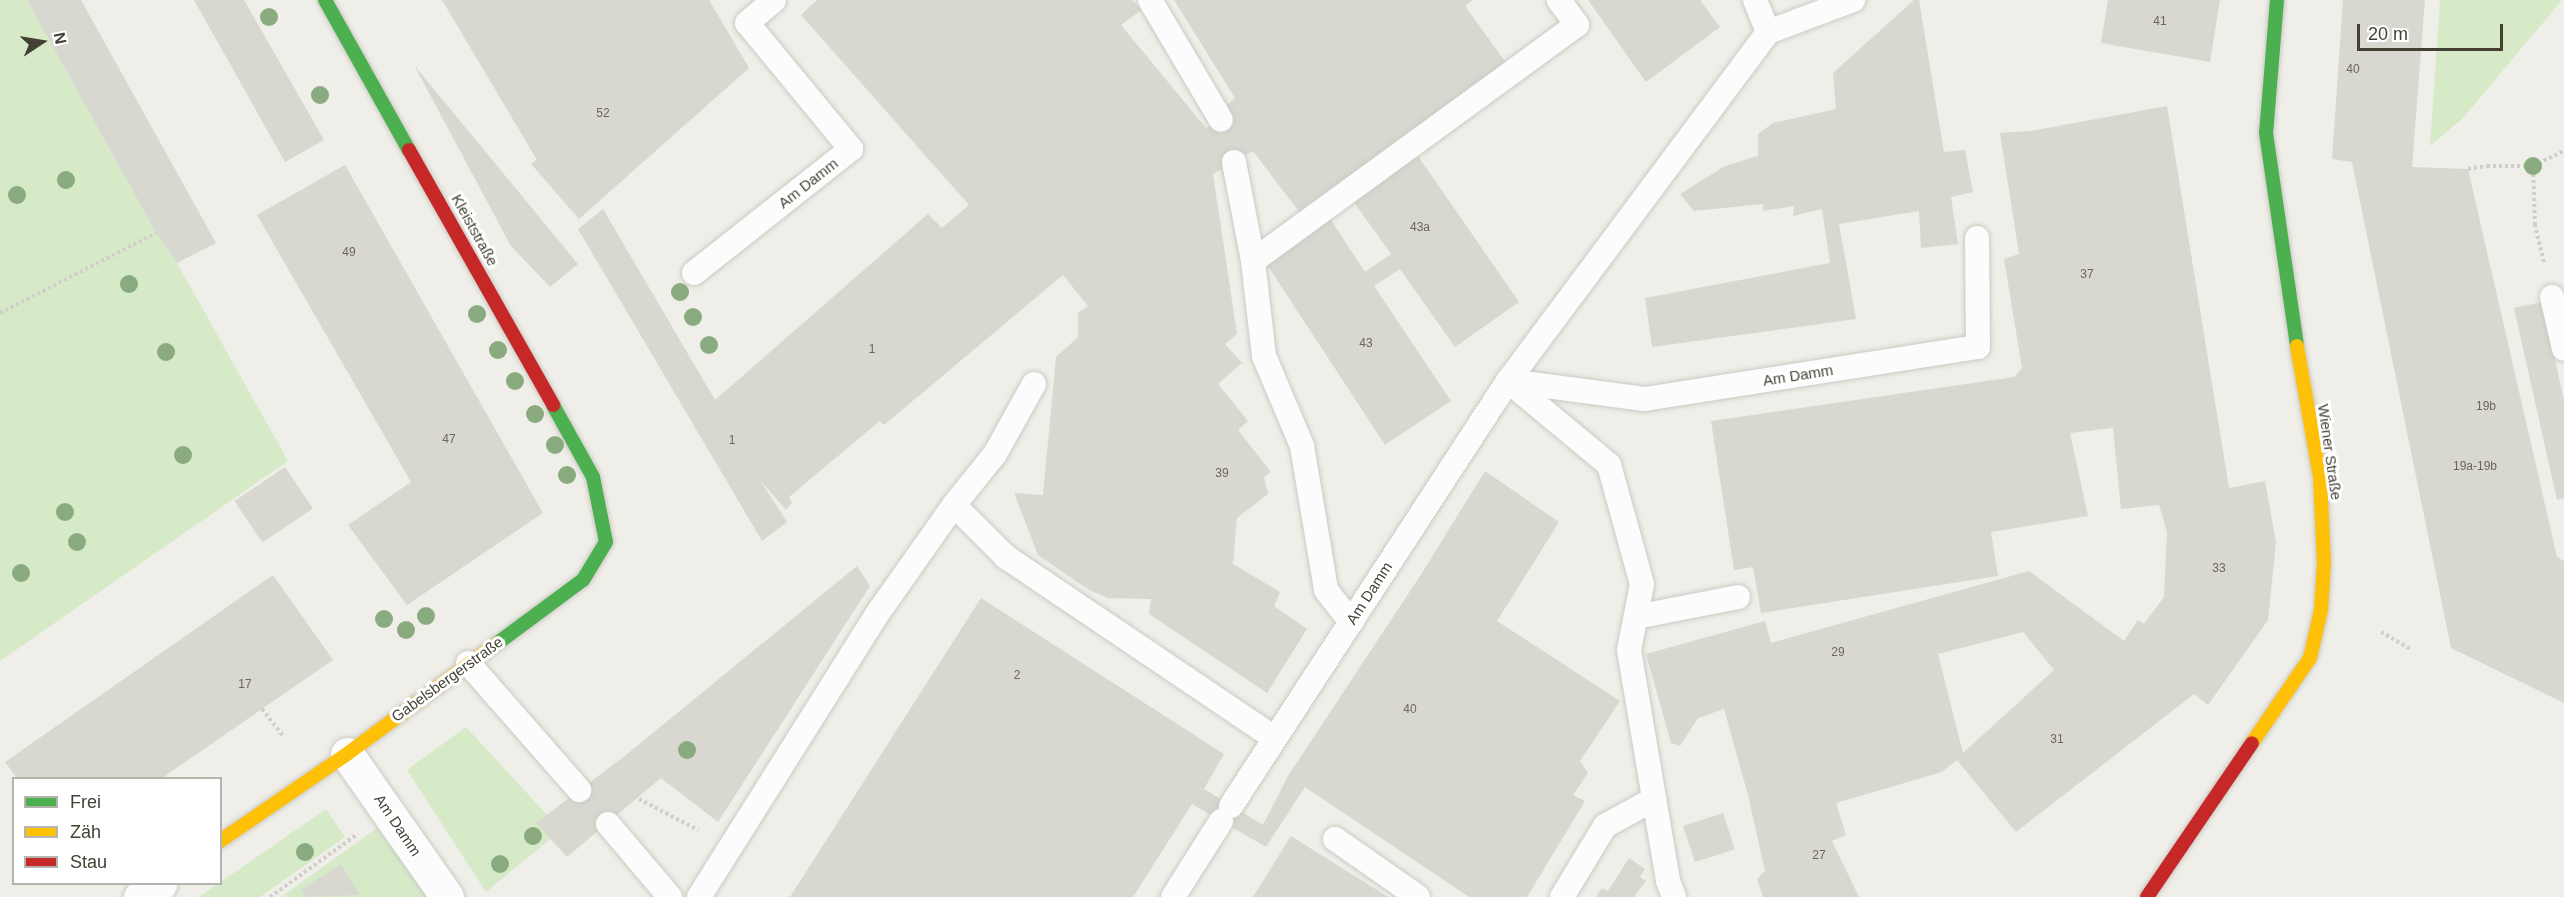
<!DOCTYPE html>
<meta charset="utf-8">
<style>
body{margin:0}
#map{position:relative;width:2564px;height:897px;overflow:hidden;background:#efeee8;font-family:Helvetica,sans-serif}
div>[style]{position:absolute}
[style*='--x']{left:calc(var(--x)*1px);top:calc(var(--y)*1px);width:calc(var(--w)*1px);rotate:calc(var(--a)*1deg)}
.green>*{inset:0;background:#d6eac8}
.building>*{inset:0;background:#d8d7d0;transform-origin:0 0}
.path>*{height:4px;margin-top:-2px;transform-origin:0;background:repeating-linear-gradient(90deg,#d0cec9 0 3px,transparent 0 6px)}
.roads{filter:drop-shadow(0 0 2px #cbcac4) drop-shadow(0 0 2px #cbcac4)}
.lane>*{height:24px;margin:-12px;padding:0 12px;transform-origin:12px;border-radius:12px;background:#fdfcfc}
.street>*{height:33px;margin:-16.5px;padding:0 16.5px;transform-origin:16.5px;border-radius:16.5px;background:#fdfcfc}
.fast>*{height:14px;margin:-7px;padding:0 7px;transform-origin:7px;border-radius:7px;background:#4caf50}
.slow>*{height:14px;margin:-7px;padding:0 7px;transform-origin:7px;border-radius:7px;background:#ffc107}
.jam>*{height:14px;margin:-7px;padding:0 7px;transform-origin:7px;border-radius:7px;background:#c62828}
.trees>*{width:18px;height:18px;margin:-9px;border-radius:50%;background:#8aab7f}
span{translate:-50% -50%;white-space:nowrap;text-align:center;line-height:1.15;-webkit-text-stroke:6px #fff;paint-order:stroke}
.number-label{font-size:12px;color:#6a675c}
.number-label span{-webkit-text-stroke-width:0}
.street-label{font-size:15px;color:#444134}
.legend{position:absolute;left:12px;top:777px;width:210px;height:108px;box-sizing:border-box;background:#fff;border:2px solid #b4b3ae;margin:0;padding:8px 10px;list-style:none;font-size:18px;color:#444134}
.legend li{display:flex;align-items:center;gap:12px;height:30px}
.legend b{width:30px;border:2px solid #b4b3ae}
.north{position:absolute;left:12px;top:12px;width:60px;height:60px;-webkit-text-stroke:4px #fff;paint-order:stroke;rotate:78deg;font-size:16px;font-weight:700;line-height:24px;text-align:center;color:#444134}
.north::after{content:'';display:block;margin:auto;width:21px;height:27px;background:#444134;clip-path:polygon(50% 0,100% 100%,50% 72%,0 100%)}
.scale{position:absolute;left:2357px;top:24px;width:146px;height:27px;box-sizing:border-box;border:3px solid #444134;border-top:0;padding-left:8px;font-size:18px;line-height:21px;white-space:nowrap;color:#444134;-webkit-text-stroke:4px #fff;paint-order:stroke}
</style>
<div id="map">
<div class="green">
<i style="clip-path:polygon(0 0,27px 0,156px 233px,177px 263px,288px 461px,0 661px)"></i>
<i style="clip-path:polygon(2440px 0,2562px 0,2463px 118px,2430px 146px)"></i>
<i style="clip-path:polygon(466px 727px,561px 830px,486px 892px,407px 770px)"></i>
<i style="clip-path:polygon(326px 809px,345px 837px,260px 897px,199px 897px)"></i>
<i style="clip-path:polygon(377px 828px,429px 897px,281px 897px)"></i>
</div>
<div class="building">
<i style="clip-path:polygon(27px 0,81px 0,216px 243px,177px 263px,156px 233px)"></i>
<i style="clip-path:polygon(194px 0,244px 0,324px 140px,285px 162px)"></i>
<i style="clip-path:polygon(442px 0,709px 0,749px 68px,579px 219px,531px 164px,537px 160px)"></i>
<i style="clip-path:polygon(817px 0,1132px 0,1141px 10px,1121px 25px,1206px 128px,1228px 116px,1222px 109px,1235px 98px,1174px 0,1473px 0,1465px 6px,1509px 67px,1303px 217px,1253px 151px,1213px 174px,1237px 334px,1225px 344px,1242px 363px,1218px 384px,1248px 421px,1238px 430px,1271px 472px,1264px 477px,1268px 494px,1237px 518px,1233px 564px,1280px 592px,1274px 606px,1307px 629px,1267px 693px,1149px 614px,1151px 599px,1108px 598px,1089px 590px,1038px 555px,1014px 493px,1043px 495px,1056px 357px,1078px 337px,1078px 313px,1088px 306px,1063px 275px,884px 425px,880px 421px,789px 497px,792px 503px,786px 510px,760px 480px,787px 522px,762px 541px,578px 229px,603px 209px,715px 400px,928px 214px,942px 228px,969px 205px,801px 15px)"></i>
<i style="clip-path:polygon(1588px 0,1700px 0,1720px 27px,1646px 82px)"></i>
<i style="clip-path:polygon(1914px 0,1919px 0,1944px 152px,1965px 150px,1973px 192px,1951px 197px,1958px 244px,1921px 248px,1919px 211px,1839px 224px,1856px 319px,1652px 347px,1645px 298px,1830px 263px,1822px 209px,1793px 216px,1794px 206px,1763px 211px,1763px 204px,1694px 211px,1680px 194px,1725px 166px,1758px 156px,1758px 134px,1773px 123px,1836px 109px,1833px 73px)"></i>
<i style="clip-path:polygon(2108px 0,2220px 0,2210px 62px,2101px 43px)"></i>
<i style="clip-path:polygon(2343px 0,2425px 0,2412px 167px,2468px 169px,2557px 557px,2564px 561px,2564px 703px,2451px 648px,2352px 162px,2332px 159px)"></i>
<i style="clip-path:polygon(414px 65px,578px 264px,550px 287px,511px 246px)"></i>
<i style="clip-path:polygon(evenodd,2167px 106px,2229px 488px,2265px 481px,2276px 542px,2268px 620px,2208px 705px,2194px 694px,2016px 832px,1957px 760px,1942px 772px,1836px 803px,1846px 835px,1832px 841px,1859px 897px,1763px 897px,1757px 879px,1765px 871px,1748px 795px,1724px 709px,1698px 718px,1680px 746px,1671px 743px,1646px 654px,1765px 621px,1771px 643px,2029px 571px,2124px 641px,2138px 620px,2144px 624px,2164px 597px,2167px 532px,2159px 505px,2121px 509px,2113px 428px,2070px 433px,2088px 516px,1991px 532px,1998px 576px,1761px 613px,1753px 567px,1734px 570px,1711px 421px,2014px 377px,2022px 368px,2004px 259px,2019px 254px,2000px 133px,2031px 131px,2167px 106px,2023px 632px,2054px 670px,1963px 753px,1938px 654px,2023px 632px)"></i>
<i style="clip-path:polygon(1418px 156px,1519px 302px,1455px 347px,1400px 269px,1374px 286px,1451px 401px,1385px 445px,1264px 260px,1329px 217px,1365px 272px,1391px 254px,1353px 201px)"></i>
<i style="clip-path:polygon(345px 165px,543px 513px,407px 605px,348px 525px,411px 482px,257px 215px)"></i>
<i style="clip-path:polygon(2542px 302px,2564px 400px,2564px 498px,2557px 500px,2514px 308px)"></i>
<i style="left:285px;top:467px;width:50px;height:61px;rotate:56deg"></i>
<i style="clip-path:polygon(1485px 471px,1559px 522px,1497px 621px,1620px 701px,1580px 761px,1588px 773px,1573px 795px,1585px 801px,1527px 897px,1469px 897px,1305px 787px,1266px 847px,1192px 804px,1133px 897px,790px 897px,981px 598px,1224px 754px,1204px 789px,1263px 825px,1288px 776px,1422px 573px)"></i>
<i style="clip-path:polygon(857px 566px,870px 586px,718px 822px,661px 778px,567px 857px,536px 823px,626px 755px)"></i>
<i style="clip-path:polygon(273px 575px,333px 660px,162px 778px,17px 778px,5px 762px)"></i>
<i style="left:1723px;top:813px;width:38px;height:42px;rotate:72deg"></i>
<i style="clip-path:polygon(1291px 836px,1388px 897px,1253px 897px)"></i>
<i style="clip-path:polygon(1629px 858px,1645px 869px,1640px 877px,1646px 881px,1634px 897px,1596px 897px,1602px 888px,1608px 891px)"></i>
<i style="clip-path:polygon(341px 864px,360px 895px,305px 897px,301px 890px)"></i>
</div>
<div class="path">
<i style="--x:2468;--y:169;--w:19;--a:-9"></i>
<i style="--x:2487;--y:166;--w:46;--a:0"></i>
<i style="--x:2544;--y:262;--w:38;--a:-104"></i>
<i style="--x:2535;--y:225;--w:59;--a:-91.9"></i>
<i style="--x:2533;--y:166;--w:34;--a:-26"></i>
<i style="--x:0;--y:313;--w:175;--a:-27.1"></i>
<i style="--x:2381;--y:632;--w:34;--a:30"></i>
<i style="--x:262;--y:709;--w:36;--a:52"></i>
<i style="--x:639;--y:799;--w:67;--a:27.7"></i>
<i style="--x:270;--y:897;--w:105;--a:-35.7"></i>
</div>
<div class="roads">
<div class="lane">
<i style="--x:1150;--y:0;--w:139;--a:59.4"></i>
<i style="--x:1755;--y:0;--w:35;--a:68"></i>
<i style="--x:1234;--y:162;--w:101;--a:79.1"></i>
<i style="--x:1253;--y:261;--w:96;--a:83.4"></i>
<i style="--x:1264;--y:356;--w:98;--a:67.1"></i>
<i style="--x:1302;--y:446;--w:146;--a:80.5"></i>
<i style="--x:1326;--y:590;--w:41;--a:52"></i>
<i style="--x:1253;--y:261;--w:401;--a:-36.1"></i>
<i style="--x:1577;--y:25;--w:31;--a:-126"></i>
<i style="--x:694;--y:273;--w:200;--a:-38.3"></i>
<i style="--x:851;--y:149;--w:163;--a:-129.5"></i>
<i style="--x:747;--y:23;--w:35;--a:-40"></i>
<i style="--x:2552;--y:297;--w:53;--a:77"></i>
<i style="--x:1508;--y:381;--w:138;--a:7.5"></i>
<i style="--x:1645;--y:399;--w:337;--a:-8.9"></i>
<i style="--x:1978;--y:347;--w:109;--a:-90.5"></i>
<i style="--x:1508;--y:381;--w:131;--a:39.7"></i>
<i style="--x:1609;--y:465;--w:123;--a:74.5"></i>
<i style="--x:1642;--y:584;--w:67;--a:101.1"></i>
<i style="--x:1629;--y:650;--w:234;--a:80.4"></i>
<i style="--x:1668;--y:881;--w:17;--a:69"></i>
<i style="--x:954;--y:505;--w:65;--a:-51.2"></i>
<i style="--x:995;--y:454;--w:80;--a:-60.9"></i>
<i style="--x:1636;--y:617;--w:104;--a:-11.1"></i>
<i style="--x:468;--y:663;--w:169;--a:48.8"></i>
<i style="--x:1231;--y:806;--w:507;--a:-56.91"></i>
<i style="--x:1508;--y:381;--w:435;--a:-53.3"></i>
<i style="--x:1768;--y:32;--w:91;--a:-20.6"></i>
<i style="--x:608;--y:824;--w:96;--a:49.7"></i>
<i style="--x:1335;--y:839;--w:101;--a:34.9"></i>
<i style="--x:699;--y:897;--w:339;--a:-57.8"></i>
<i style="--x:880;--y:610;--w:128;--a:-54.8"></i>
<i style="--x:954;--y:505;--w:74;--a:45"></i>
<i style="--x:1006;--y:557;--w:322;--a:34"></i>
<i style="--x:1173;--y:897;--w:90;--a:-57.7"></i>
<i style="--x:1562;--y:897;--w:83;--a:-58.8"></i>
<i style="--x:1605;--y:826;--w:56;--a:-28.9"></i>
</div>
<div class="street">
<i style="--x:347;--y:754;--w:174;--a:55"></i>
<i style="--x:140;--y:897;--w:24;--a:-33"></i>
</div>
<div class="fast">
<i style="--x:325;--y:0;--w:172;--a:60.8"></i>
<i style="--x:2277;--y:0;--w:133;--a:94.7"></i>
<i style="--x:2266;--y:133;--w:215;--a:81.7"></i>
<i style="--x:495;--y:645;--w:109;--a:-36.5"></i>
<i style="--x:583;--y:580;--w:44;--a:-58.8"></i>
<i style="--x:606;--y:542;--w:66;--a:-101.3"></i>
<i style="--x:593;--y:477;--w:82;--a:-119.1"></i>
</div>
<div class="slow">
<i style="--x:2252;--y:743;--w:103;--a:-55.7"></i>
<i style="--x:2310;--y:658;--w:49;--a:-77.1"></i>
<i style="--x:2321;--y:610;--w:48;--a:-86.4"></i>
<i style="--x:2324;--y:562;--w:85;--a:-92.7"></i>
<i style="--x:2320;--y:477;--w:133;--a:-100"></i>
<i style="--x:220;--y:841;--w:154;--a:-34.4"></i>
<i style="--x:347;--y:754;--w:184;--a:-36.4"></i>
</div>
<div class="jam">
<i style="--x:409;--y:150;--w:293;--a:60.5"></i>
<i style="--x:2147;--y:897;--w:186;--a:-55.7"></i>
</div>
</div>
<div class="trees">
<i style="left:269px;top:17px"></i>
<i style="left:320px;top:95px"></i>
<i style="left:2533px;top:166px"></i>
<i style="left:66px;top:180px"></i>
<i style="left:17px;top:195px"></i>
<i style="left:129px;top:284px"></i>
<i style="left:680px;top:292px"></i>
<i style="left:477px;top:314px"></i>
<i style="left:693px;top:317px"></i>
<i style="left:709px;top:345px"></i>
<i style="left:498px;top:350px"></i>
<i style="left:166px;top:352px"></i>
<i style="left:515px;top:381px"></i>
<i style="left:535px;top:414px"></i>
<i style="left:555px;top:445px"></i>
<i style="left:183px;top:455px"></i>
<i style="left:567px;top:475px"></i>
<i style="left:65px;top:512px"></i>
<i style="left:77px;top:542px"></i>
<i style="left:21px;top:573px"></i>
<i style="left:426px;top:616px"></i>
<i style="left:384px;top:619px"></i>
<i style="left:406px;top:630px"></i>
<i style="left:687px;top:750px"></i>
<i style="left:533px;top:836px"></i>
<i style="left:305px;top:852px"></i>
<i style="left:500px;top:864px"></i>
</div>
<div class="number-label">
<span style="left:2160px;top:22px">41</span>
<span style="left:2353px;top:70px">40</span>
<span style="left:603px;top:114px">52</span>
<span style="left:1420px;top:228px">43a</span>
<span style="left:349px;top:253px">49</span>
<span style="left:2087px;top:275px">37</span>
<span style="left:1366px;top:344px">43</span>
<span style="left:872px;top:350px">1</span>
<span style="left:2486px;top:407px">19b</span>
<span style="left:449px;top:440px">47</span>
<span style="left:732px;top:441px">1</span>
<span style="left:2475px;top:467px">19a-19b</span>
<span style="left:1222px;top:474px">39</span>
<span style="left:2219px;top:569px">33</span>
<span style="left:1838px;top:653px">29</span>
<span style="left:1017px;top:676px">2</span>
<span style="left:245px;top:685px">17</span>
<span style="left:1410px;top:710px">40</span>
<span style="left:2057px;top:740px">31</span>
<span style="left:1819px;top:856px">27</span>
</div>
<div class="street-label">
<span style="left:808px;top:183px;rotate:-38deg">Am Damm</span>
<span style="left:475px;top:230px;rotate:61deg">Kleiststraße</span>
<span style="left:1798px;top:375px;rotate:-9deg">Am Damm</span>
<span style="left:2330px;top:452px;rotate:82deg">Wiener Straße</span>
<span style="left:1369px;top:593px;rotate:-57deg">Am Damm</span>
<span style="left:447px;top:679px;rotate:-36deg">Gabelsbergerstraße</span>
<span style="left:398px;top:825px;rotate:56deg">Am Damm</span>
</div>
<ul class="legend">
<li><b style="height:8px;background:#4caf50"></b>Frei</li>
<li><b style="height:8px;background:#ffc107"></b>Zäh</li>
<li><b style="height:8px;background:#c62828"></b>Stau</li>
</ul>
<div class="north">N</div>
<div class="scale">20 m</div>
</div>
